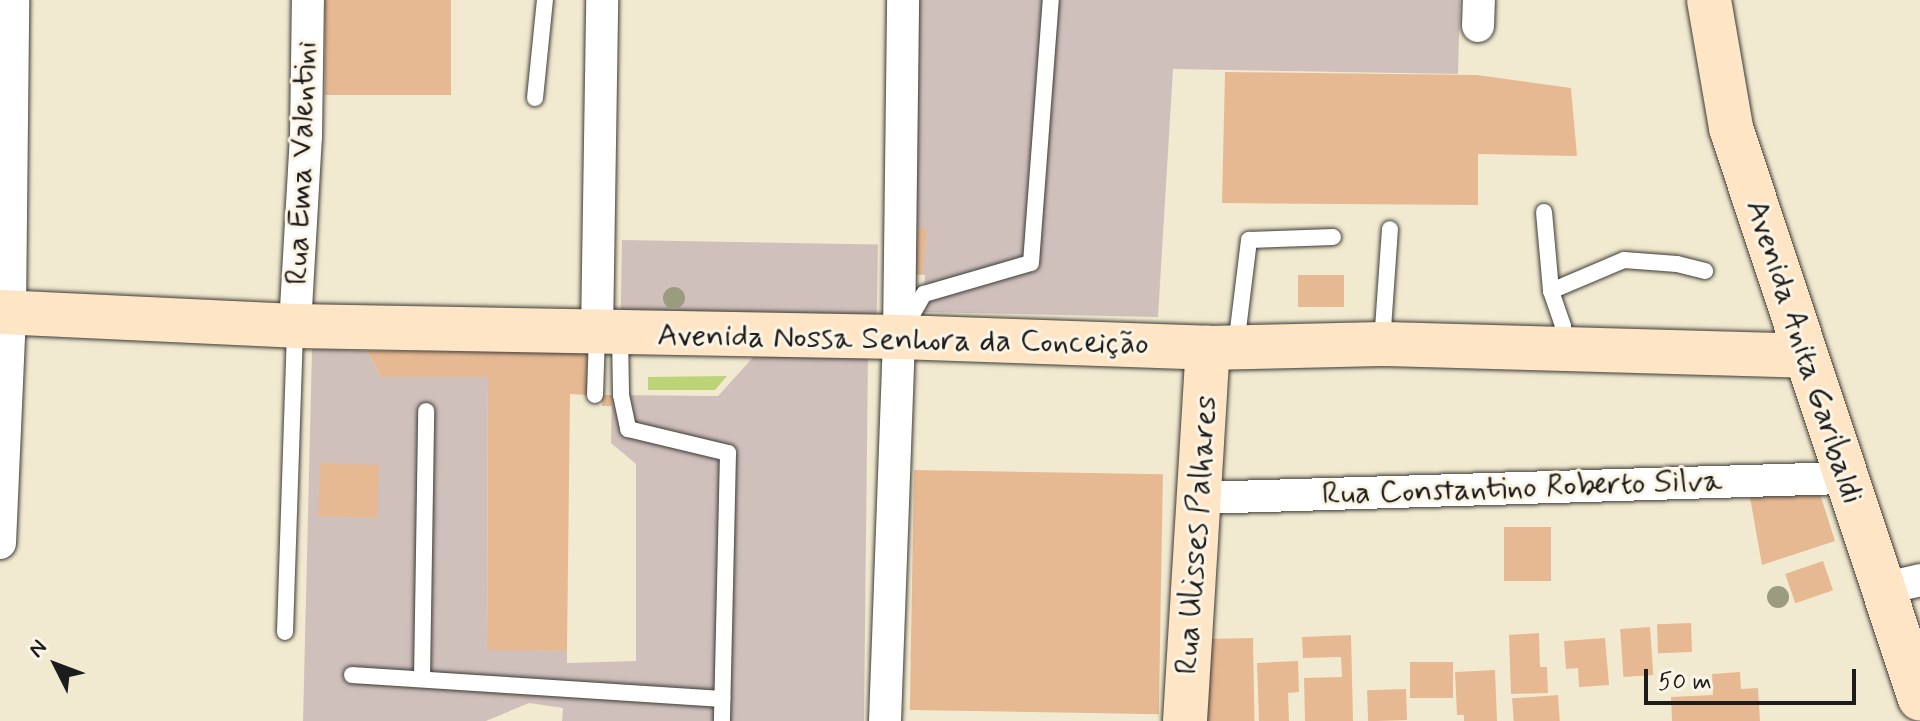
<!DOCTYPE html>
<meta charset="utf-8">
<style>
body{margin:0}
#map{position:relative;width:1920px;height:721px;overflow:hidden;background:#f2ead0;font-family:Mynerve,sans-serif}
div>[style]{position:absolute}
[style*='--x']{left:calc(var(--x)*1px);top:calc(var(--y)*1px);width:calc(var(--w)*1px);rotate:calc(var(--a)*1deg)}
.industrial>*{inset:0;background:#d0c0bc;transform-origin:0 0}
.green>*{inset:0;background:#bcd378}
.building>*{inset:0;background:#e7b993;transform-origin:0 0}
.roads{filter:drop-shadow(0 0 2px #3c3b37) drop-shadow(0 0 2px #3c3b37)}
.lane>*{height:16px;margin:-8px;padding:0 8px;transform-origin:8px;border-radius:8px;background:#fff}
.street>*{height:32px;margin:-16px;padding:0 16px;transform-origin:16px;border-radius:16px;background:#fff}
.secondary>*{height:44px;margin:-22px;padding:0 22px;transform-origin:22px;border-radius:22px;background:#fde5c5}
.trees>*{width:22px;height:22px;margin:-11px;border-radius:50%;background:#9b9c7f}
span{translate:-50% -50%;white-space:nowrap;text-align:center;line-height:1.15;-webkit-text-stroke:6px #fcf5e5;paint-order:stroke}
.street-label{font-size:32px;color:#1c1c1c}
.north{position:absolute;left:16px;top:625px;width:80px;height:80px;-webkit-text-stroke:6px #fcf5e5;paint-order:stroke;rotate:312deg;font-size:22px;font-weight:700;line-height:32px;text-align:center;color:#1c1c1c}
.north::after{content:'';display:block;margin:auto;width:28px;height:36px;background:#1c1c1c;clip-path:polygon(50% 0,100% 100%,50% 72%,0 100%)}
.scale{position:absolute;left:1644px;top:669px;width:212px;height:36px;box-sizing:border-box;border:4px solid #1c1c1c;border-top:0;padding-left:10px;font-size:24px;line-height:28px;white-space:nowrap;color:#1c1c1c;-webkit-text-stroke:6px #fcf5e5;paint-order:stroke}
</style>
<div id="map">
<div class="industrial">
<i style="clip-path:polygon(917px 0,1460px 0,1458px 74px,1173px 69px,1158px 317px,923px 312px,925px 275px,913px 274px)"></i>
<i style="left:622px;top:240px;width:256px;height:76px;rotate:1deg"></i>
<i style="clip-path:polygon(312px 349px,367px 351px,381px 377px,488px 377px,487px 649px,567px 651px,567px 663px,636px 661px,636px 464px,611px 443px,612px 395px,718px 396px,758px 352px,868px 355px,864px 721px,562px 721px,563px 708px,529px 703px,486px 721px,303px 721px)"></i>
</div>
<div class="green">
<i style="clip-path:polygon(727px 376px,715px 390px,648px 390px,648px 377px)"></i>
</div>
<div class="building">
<i style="left:325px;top:0;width:126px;height:95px"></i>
<i style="clip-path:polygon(1225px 72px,1477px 75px,1571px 88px,1577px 156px,1478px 154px,1478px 205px,1222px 203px)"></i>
<i style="left:915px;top:228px;width:12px;height:46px;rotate:5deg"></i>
<i style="left:1344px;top:275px;width:32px;height:46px;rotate:90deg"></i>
<i style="clip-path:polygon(367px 351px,587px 352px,587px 395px,570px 394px,567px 651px,487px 650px,488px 377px,381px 377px)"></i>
<i style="left:602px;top:395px;width:10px;height:11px"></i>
<i style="left:320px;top:463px;width:59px;height:53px;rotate:2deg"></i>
<i style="left:914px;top:470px;width:249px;height:240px;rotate:1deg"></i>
<i style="clip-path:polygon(1820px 494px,1835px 541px,1762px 565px,1750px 497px)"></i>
<i style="left:1551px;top:527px;width:54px;height:47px;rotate:90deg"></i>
<i style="left:1823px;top:561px;width:31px;height:40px;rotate:71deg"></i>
<i style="left:1691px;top:623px;width:29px;height:34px;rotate:88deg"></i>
<i style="left:1650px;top:627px;width:48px;height:30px;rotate:86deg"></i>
<i style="clip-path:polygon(1539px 633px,1540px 667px,1547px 667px,1548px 693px,1511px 694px,1509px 635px)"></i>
<i style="clip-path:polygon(1351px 635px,1353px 721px,1305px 721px,1304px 678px,1342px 677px,1341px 657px,1303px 658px,1302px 637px)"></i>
<i style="left:1253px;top:638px;width:83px;height:52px;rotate:89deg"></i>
<i style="clip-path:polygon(1605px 638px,1609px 685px,1579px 687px,1578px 668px,1566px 669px,1564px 641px)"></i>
<i style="clip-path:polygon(1298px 661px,1299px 692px,1288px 693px,1289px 721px,1259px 721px,1257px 663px)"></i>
<i style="left:1453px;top:662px;width:36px;height:43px;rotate:90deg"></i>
<i style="clip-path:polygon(1495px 670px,1497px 721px,1464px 721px,1464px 715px,1457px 715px,1455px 672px)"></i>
<i style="clip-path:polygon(1740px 672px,1741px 689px,1758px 688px,1760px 721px,1672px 721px,1671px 697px,1713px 695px,1712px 674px)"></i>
<i style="left:1406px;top:689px;width:31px;height:39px;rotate:88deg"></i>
<i style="left:1558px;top:695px;width:26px;height:46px;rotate:86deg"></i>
</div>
<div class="roads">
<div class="lane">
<i style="--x:535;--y:98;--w:99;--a:-84.2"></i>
<i style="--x:1544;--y:212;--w:79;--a:84.9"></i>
<i style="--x:1551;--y:291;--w:37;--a:71"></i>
<i style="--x:1563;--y:326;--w:22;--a:98"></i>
<i style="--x:1551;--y:291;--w:79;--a:-23"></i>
<i style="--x:1624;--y:260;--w:53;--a:4.3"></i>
<i style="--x:1677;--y:264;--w:29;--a:14"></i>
<i style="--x:906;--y:325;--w:36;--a:-60"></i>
<i style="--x:924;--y:294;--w:111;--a:-16.2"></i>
<i style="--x:1031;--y:263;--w:264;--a:-85.7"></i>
<i style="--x:620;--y:335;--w:60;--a:89"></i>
<i style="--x:621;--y:395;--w:35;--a:78"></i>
<i style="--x:628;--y:429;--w:103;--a:13.5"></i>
<i style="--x:728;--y:453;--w:268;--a:91.3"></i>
<i style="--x:1382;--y:343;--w:114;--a:-86"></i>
<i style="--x:1236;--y:346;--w:107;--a:-83"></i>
<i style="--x:1249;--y:240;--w:84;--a:-2"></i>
<i style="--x:595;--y:395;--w:60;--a:-88.1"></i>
<i style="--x:285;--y:632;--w:306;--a:-88.1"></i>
<i style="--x:352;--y:675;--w:371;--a:3.7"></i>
<i style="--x:422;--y:679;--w:268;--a:-89.1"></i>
</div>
<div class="street">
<i style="--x:1478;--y:26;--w:26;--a:-88"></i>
<i style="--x:295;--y:326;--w:189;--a:-86.7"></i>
<i style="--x:306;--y:137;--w:137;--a:-89.2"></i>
<i style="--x:597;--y:333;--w:333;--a:-89.1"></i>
<i style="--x:1200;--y:498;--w:644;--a:-1.78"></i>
<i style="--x:0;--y:543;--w:231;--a:-87.5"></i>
<i style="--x:10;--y:312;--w:312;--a:-89.4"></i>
<i style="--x:1882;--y:589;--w:39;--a:-13"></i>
<i style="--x:885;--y:721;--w:384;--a:-87.9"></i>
<i style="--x:899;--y:337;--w:337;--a:-89.3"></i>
</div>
<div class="secondary">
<i style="--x:1709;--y:0;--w:130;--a:80.2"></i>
<i style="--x:1731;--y:128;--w:601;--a:71.69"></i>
<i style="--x:0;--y:312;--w:295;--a:2.7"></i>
<i style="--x:295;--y:326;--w:604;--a:1.04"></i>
<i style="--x:899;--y:337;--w:309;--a:2"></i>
<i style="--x:1208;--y:348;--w:174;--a:-1.3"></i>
<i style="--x:1382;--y:344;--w:424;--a:1.6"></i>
<i style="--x:1185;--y:721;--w:374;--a:-86.5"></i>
</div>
</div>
<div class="trees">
<i style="left:674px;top:298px"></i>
<i style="left:1778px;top:597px"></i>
</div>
<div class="street-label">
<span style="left:302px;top:163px;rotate:-88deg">Rua Ema Valentini</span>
<span style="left:903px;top:340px;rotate:1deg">Avenida Nossa Senhora da Conceição</span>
<span style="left:1804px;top:352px;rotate:72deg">Avenida Anita Garibaldi</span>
<span style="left:1522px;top:488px;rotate:-2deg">Rua Constantino Roberto Silva</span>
<span style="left:1197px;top:535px;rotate:-86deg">Rua Ulisses Palhares</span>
</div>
<div class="north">N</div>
<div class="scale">50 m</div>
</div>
